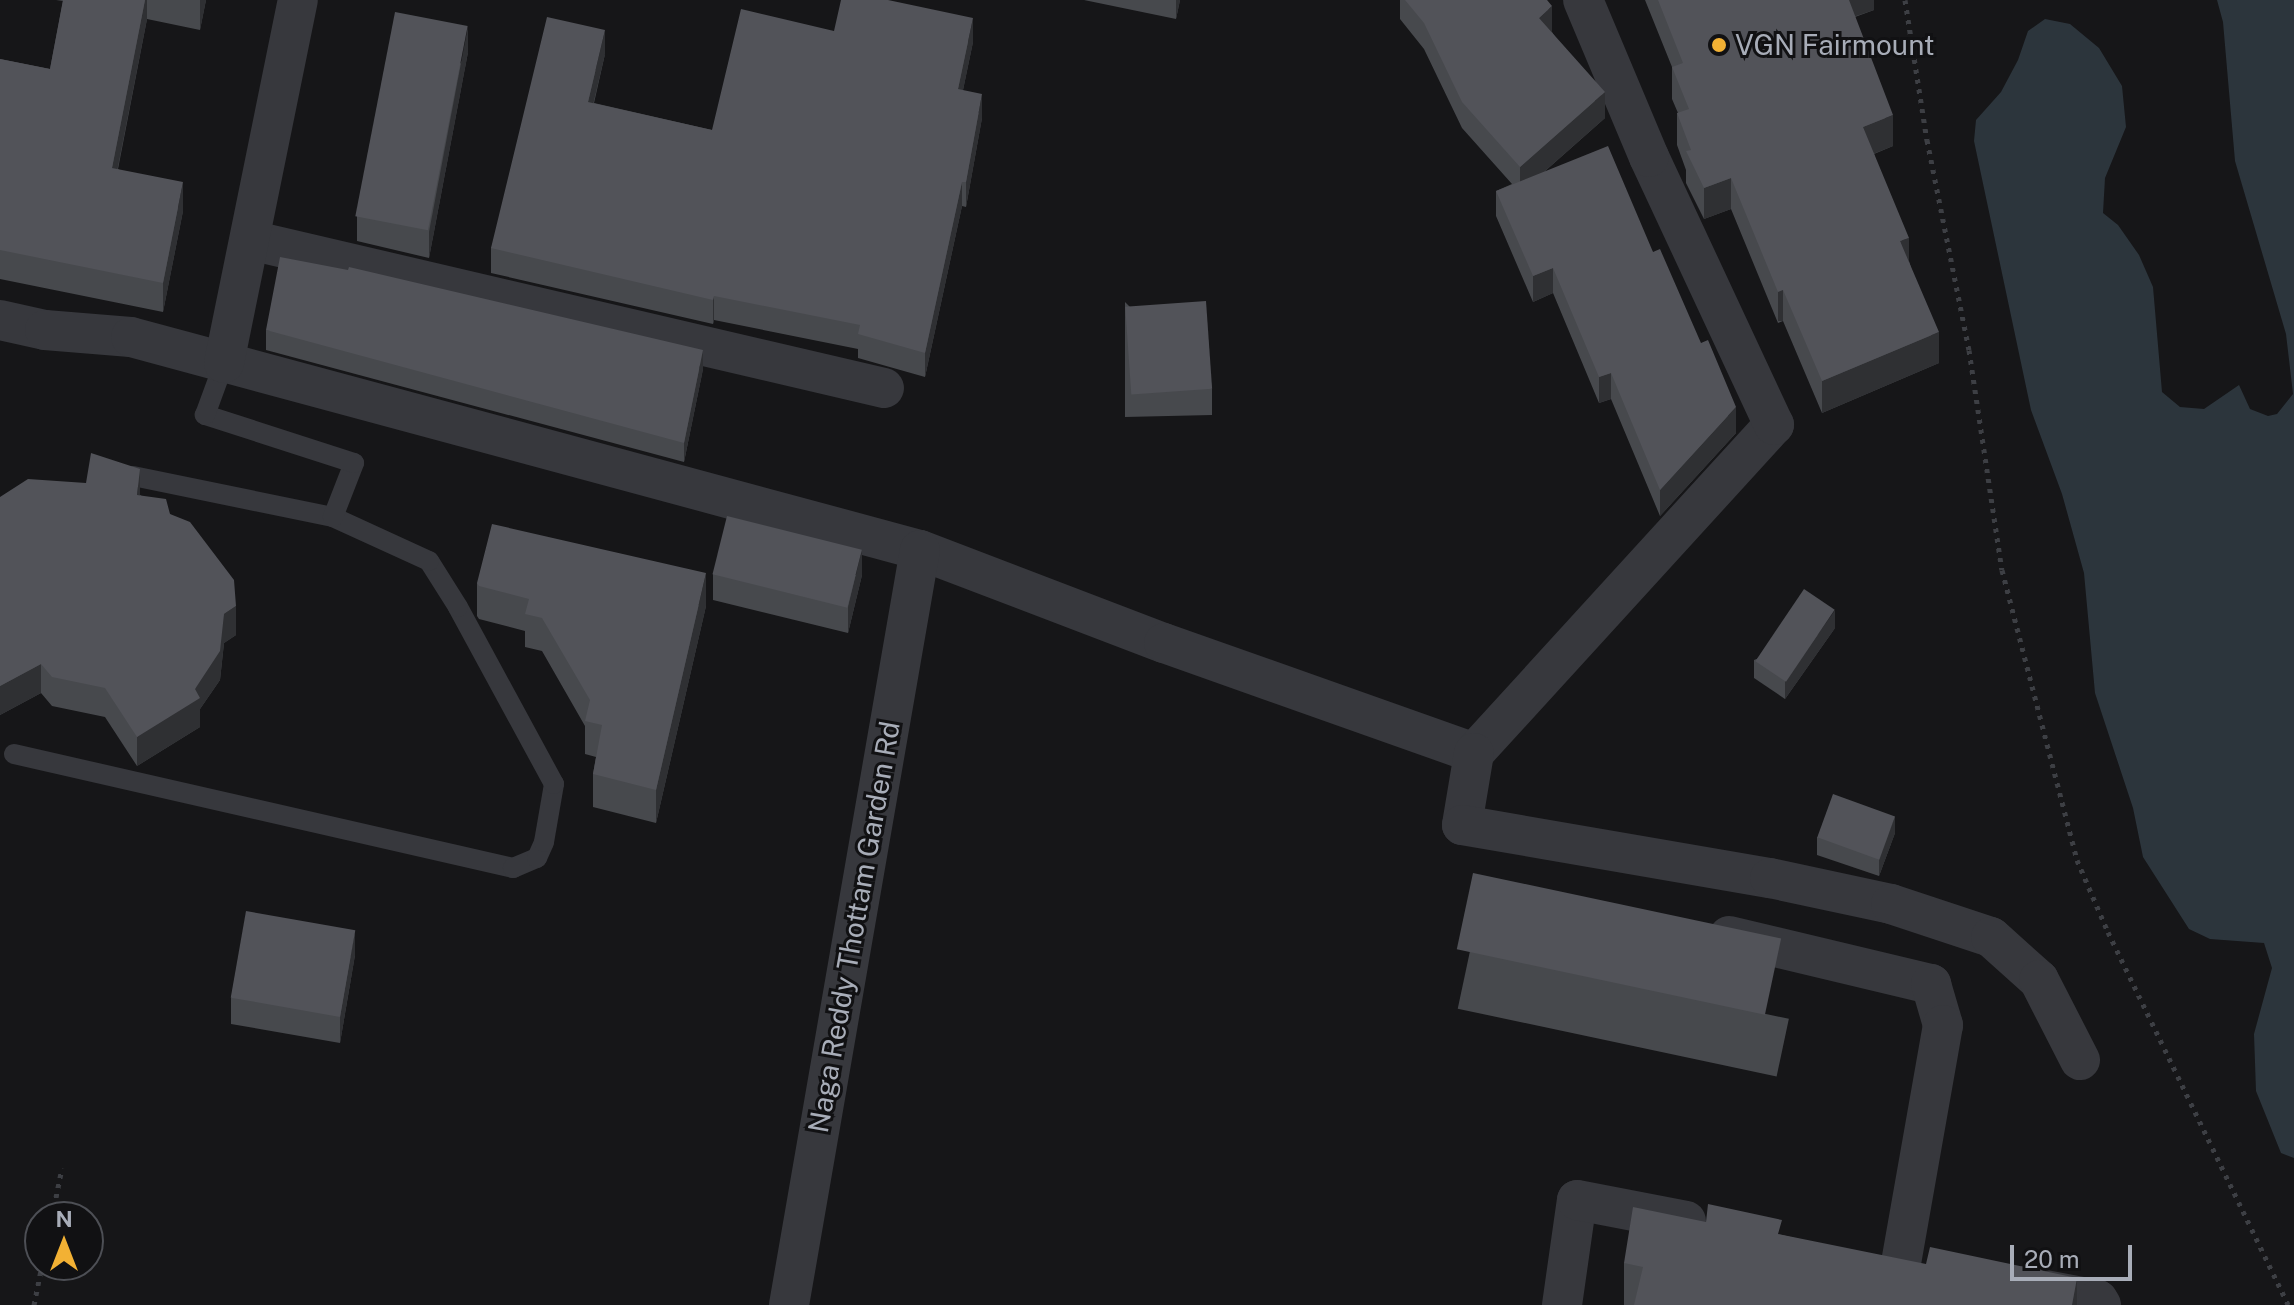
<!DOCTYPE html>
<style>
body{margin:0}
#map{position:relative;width:2294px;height:1305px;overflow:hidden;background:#161618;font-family:"Public Sans",sans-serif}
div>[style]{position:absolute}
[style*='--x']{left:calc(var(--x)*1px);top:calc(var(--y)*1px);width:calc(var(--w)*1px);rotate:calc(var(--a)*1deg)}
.water>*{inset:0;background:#2c353c}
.path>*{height:5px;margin-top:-2.5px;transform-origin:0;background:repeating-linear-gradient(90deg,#3d3f44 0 4px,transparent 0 10px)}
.service>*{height:20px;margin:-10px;padding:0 10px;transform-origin:10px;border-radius:10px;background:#37383d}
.minor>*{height:40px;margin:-20px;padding:0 20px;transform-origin:20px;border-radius:20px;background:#37383d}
.wall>*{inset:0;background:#47494d;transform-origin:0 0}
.shaded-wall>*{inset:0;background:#2f3033;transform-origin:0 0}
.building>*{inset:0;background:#525359;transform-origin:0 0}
.dots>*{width:22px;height:22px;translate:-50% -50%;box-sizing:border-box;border:4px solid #111113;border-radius:50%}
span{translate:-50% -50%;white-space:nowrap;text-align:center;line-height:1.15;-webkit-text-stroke:6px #111113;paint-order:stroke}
.poi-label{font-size:28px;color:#a8adb8}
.left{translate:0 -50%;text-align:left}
.street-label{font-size:28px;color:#a8adb8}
.north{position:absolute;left:24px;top:1201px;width:80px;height:80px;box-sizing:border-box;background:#111113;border:2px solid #4d4f55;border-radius:50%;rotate:0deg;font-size:22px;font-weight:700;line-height:32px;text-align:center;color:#a8adb8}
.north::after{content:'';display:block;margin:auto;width:28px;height:36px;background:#f2b134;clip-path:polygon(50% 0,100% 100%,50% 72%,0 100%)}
.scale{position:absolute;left:2010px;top:1245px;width:122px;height:36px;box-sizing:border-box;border:4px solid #a8adb8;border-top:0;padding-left:10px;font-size:24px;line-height:28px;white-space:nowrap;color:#a8adb8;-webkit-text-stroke:6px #111113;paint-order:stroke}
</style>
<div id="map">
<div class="water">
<i style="clip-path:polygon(2217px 0,2294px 0,2294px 1158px,2281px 1153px,2256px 1091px,2254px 1034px,2272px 968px,2264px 943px,2210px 939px,2189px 929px,2143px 857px,2133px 808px,2095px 693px,2084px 573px,2062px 494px,2031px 410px,1974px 141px,1976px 120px,2001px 92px,2018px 60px,2028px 31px,2045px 19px,2070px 24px,2099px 48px,2122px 86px,2126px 127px,2105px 178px,2103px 213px,2118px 225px,2139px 255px,2153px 287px,2162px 392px,2180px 407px,2204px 409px,2239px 385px,2250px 409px,2268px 416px,2277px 414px,2293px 394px,2286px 334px,2235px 161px,2223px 22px)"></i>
</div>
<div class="path">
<i style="--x:1905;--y:0;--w:142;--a:81.1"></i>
<i style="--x:1927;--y:140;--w:214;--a:78.7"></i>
<i style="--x:1969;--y:350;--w:222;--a:81.5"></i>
<i style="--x:2002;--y:570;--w:300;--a:75.5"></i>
<i style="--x:2077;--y:860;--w:78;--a:66.7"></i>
<i style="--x:2108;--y:932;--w:414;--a:64.2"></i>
<i style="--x:52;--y:1217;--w:50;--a:-78.5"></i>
<i style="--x:34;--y:1305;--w:41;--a:-78.7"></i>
</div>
<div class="service">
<i style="--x:133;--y:476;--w:204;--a:11.6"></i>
<i style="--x:14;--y:754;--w:512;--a:12.87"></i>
<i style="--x:513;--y:868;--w:26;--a:-23"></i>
<i style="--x:537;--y:858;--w:17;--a:-66"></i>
<i style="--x:544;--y:842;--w:59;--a:-80.2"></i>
<i style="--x:554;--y:784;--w:201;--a:-118.5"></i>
<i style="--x:458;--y:607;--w:54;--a:-122.2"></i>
<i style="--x:429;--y:561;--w:106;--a:-155.4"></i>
<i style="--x:333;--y:517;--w:58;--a:-68.7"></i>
<i style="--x:354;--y:463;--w:157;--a:-162.1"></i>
<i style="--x:205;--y:415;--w:55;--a:-69.9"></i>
</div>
<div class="minor">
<i style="--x:250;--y:240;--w:651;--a:13.14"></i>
<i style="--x:0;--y:320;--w:46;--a:12.5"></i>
<i style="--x:45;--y:330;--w:86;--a:4.7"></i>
<i style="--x:131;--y:337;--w:817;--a:15.11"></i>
<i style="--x:920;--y:550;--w:261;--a:20.9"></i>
<i style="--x:1164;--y:643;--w:329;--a:19.5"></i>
<i style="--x:1474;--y:753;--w:445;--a:-47.6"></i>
<i style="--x:1774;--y:425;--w:296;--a:-115"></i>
<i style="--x:1649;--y:157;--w:170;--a:-112.8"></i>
<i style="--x:224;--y:363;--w:370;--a:-78.5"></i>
<i style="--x:1474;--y:753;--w:73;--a:99.5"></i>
<i style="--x:1462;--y:825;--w:313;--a:9.8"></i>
<i style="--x:1770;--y:878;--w:124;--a:12.1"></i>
<i style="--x:1891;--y:904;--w:105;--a:18.3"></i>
<i style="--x:1991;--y:937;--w:64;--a:41.9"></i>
<i style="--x:2039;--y:980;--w:90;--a:62.9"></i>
<i style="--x:1729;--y:936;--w:208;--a:13.4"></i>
<i style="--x:1931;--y:984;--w:43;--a:73.7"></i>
<i style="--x:1943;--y:1025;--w:242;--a:100"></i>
<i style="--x:2024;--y:1286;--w:75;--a:10.7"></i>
<i style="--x:2098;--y:1300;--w:6;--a:59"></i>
<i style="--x:789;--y:1305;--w:766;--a:-80.16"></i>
<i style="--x:1562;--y:1305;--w:106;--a:-81.9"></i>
<i style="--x:1577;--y:1200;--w:111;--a:10.9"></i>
</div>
<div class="wall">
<i style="clip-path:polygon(56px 0,206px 0,200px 30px,147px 19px,118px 169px,183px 211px,163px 312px,0 279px,0 59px,50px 69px,63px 1px)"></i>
<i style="clip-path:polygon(1084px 0,1180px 0,1176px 19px)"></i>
<i style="clip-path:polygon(1400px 0,1547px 0,1552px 32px,1605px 118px,1544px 172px,1653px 252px,1736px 433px,1660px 516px,1611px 399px,1599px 403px,1553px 293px,1533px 302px,1496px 216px,1496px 191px,1512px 184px,1462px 128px,1424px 49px,1400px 19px)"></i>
<i style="clip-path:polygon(1645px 0,1874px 0,1874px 10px,1855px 17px,1893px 146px,1874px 154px,1909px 261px,1939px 363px,1822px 413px,1783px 321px,1778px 323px,1731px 209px,1704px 219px,1686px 183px,1686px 170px,1677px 145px,1677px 113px,1678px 113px,1672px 99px,1672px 67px)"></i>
<i style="clip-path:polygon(834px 31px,973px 42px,963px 90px,982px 118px,966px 207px,962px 206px,925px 377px,858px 358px,858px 349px,714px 320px,713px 324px,491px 273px,491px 248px,605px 54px,594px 103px,712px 130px)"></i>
<i style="clip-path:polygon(468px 52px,429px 258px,357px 241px,357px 216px)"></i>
<i style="clip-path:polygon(1125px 302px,1212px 389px,1212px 415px,1125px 417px)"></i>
<i style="clip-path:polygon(266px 330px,703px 369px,684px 462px,266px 350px)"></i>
<i style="clip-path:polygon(140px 495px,170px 514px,236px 635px,224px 643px,220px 680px,200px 709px,200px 727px,137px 766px,105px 717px,52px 706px,41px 693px,0 715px,0 497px)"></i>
<i style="clip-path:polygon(713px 574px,862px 575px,848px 633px,713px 600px)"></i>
<i style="clip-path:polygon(477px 583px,706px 606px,656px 823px,593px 807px,593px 774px,596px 757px,585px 754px,585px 726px,542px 651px,525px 647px,525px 631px,479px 619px,477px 616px)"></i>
<i style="clip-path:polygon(1835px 628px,1785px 699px,1754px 678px,1754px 660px)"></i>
<i style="clip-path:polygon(1895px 833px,1879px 876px,1817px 855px,1817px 837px)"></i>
<i style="left:1470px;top:951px;width:326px;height:59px;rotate:12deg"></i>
<i style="clip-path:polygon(355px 955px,340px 1043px,231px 1024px,231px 998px)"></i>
<i style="clip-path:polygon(1706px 1222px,1782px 1235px,2077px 1305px,1624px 1305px,1624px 1263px)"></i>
</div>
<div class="shaded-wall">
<i style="clip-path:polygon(145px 0,147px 0,147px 19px,112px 197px,112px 168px)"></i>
<i style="clip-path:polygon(200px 0,206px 0,200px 30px)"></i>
<i style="clip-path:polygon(1176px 0,1180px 0,1176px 19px)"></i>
<i style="clip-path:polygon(1844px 0,1874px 0,1874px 10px,1844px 20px)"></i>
<i style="clip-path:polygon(1552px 6px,1552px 32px,1539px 44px,1539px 18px)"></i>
<i style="clip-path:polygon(973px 18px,973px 42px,958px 114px,958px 89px)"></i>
<i style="clip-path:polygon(468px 26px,468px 52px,429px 258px,429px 232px)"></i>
<i style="clip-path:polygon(605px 30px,605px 54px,588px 126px,588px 102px)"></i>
<i style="clip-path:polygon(1605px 92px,1605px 118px,1520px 193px,1520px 167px)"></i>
<i style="clip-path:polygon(982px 94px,982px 118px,966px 207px,966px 182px)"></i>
<i style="clip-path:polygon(1893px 115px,1893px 146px,1863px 158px,1863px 127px)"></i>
<i style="clip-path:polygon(1731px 178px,1731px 209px,1704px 219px,1704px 188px)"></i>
<i style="clip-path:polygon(183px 182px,183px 211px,163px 312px,163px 283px)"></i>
<i style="clip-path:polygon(962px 182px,962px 206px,925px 377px,925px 353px)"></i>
<i style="clip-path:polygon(1909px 238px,1909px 269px,1900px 241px)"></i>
<i style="clip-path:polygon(1553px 268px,1553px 293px,1533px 302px,1533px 276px)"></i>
<i style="left:1783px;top:290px;width:31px;height:5px;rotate:90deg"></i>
<i style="clip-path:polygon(714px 296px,714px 320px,713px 324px,713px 300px)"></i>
<i style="clip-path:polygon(1939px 332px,1939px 363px,1822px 413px,1822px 381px)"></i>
<i style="clip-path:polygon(703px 350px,703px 369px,684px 462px,684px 443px)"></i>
<i style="clip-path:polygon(1611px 373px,1611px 399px,1599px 403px,1599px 377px)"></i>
<i style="clip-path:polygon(1736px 407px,1736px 433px,1660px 516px,1660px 490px)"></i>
<i style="clip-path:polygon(140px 469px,140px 498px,137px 495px)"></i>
<i style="clip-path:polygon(862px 549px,862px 575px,848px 633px,848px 607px)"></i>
<i style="clip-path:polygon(706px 573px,706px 606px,656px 823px,656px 790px)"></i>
<i style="clip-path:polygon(236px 606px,236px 635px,224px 643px,220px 680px,200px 709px,200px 727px,137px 766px,137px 737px,195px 689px,224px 614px)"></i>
<i style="clip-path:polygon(1835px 610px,1835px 628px,1785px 699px,1785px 681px)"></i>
<i style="clip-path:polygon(41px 664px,41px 693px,0 715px,0 686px)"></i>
<i style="clip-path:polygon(1895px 816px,1895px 833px,1879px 876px,1879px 858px)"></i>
<i style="clip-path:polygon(355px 930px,355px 955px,340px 1043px,340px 1017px)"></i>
<i style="clip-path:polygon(2077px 1278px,2077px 1305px,2072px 1305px)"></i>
</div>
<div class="building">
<i style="clip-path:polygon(63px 0,145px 0,112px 168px,183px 182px,163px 283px,0 250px,0 59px,50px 69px)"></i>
<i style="clip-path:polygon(841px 0,888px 0,973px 18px,958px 89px,982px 94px,966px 182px,962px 182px,925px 353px,858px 334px,860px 325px,714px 296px,713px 300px,491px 248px,547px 17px,605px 30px,588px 102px,712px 130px,741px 9px,834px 31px)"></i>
<i style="clip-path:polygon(1405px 0,1547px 0,1552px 6px,1539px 18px,1605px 92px,1520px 167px,1462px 102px,1424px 23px)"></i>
<i style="clip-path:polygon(1658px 0,1849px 0,1893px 115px,1863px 127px,1909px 238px,1900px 241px,1939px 332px,1822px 381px,1783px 290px,1778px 292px,1731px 178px,1704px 188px,1686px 151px,1691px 150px,1677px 113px,1689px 109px,1672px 67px,1683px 63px)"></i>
<i style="left:395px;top:12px;width:74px;height:208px;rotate:11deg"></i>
<i style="clip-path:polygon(1608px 146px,1653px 252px,1660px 249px,1701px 343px,1708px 340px,1736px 407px,1660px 490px,1611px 373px,1599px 377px,1553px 268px,1533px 276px,1496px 191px)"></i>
<i style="clip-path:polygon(280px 257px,348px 270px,349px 267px,703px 350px,684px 443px,266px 330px)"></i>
<i style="left:1206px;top:301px;width:88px;height:81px;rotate:86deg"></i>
<i style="clip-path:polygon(91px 453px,140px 469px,137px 495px,166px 499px,170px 514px,190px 522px,234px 580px,236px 606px,224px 614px,220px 651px,195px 689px,200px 698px,137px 737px,105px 688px,52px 677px,41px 664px,0 686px,0 497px,28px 479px,86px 483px)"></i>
<i style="left:727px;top:516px;width:139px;height:60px;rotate:14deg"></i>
<i style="clip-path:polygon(492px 524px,706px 573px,656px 790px,593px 774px,602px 725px,585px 721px,590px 700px,542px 618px,525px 614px,529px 599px,479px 586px,477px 583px)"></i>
<i style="left:1804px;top:589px;width:37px;height:87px;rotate:34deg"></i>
<i style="left:1833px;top:794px;width:66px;height:46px;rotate:20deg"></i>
<i style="left:1473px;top:873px;width:315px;height:78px;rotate:12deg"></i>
<i style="left:246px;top:911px;width:111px;height:88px;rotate:10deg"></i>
<i style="clip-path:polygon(1708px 1204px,1782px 1220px,1778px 1234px,1926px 1264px,1930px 1247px,2077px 1278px,2072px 1305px,1634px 1305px,1643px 1267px,1624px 1263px,1633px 1207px,1706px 1222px)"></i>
</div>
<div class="dots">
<i style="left:1719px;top:45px;background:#f2b134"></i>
</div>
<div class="poi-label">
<span class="left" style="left:1735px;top:45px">VGN Fairmount</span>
</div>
<div class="street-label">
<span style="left:854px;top:927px;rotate:-80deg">Naga Reddy Thottam Garden Rd</span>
</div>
<div class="north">N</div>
<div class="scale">20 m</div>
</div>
